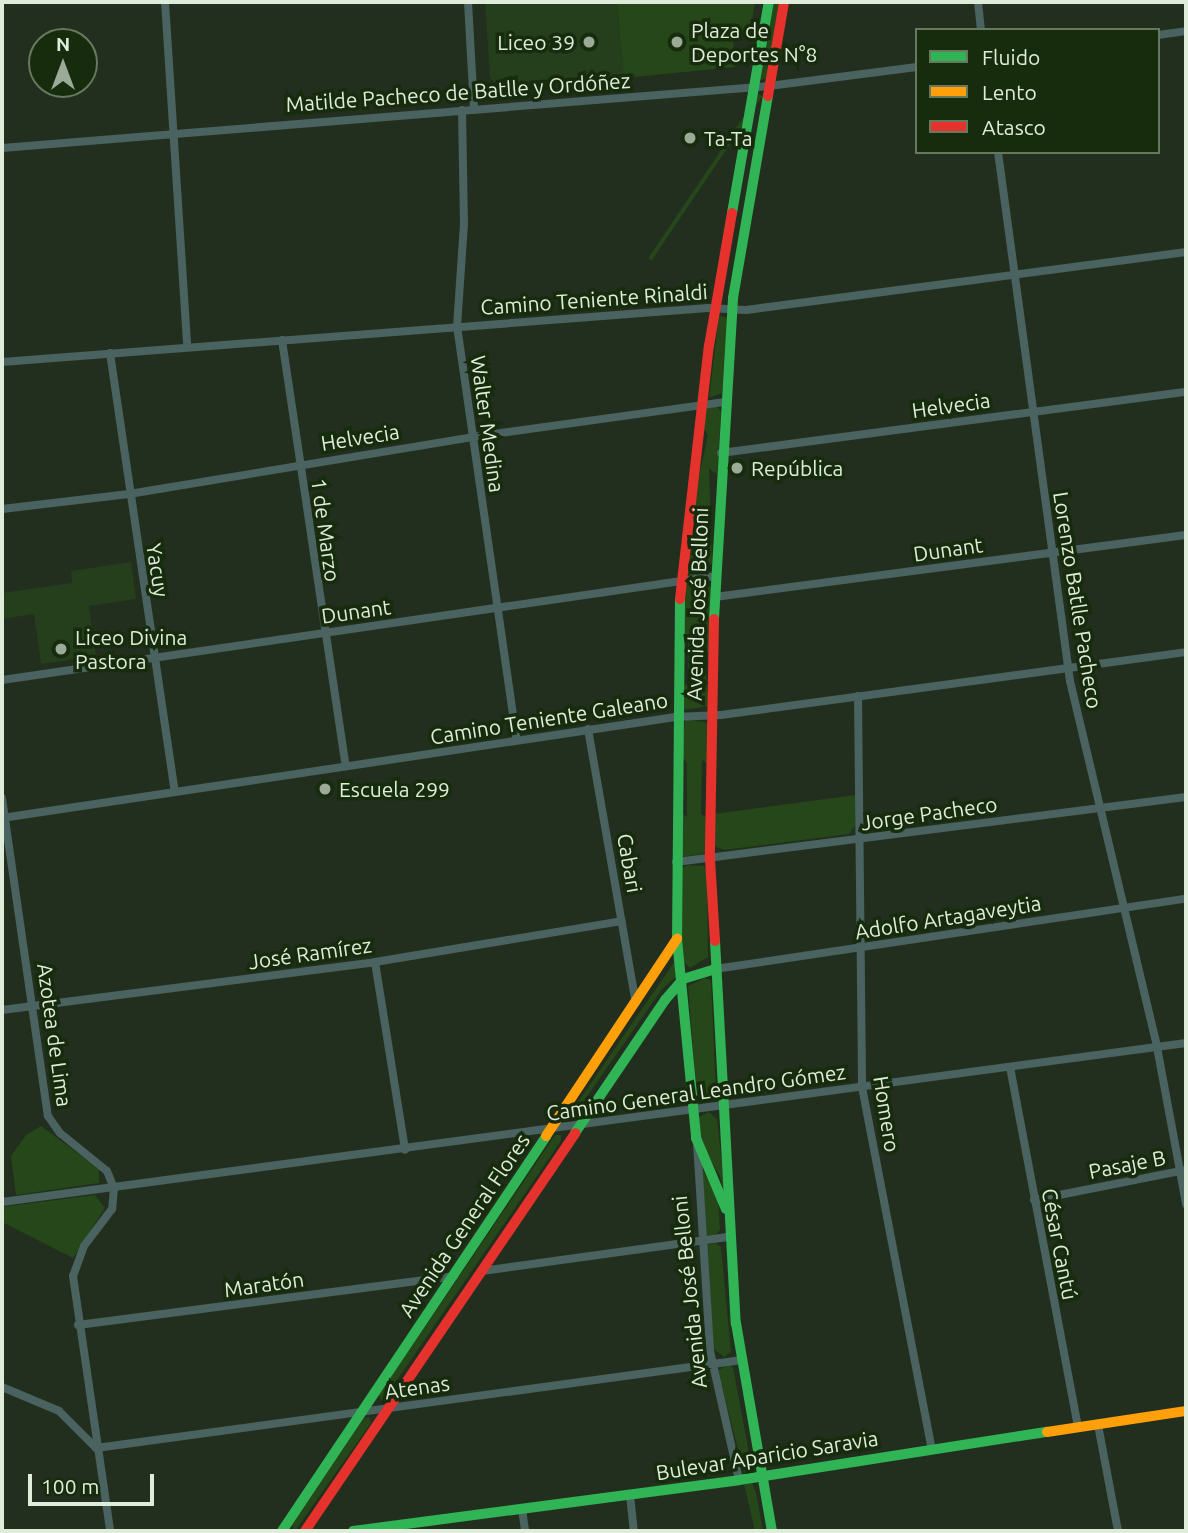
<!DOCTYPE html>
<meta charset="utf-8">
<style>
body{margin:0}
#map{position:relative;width:1188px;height:1533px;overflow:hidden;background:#222f1e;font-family:Ubuntu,sans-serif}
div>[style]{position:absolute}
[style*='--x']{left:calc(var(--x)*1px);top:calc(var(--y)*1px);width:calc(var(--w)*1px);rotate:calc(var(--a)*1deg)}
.built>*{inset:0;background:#253e1b}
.green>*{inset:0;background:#254719;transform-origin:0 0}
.street>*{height:8px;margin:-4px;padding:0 4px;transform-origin:4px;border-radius:4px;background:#4a6260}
.fast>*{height:10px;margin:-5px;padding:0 5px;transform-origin:5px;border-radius:5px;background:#30b455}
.slow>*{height:10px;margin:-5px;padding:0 5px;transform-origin:5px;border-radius:5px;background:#ff9f0a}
.jam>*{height:10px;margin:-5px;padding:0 5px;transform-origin:5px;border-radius:5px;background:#e5322d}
.dots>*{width:19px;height:19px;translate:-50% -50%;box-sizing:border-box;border:4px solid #162c0d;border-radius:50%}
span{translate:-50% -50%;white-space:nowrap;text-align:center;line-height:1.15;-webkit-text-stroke:7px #162c0d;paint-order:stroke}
.poi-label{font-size:21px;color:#deecd9}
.left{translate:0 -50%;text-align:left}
.right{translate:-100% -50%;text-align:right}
.street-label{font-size:21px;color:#deecd9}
.frame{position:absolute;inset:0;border:4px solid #deecd9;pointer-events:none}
.legend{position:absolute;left:915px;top:28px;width:245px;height:126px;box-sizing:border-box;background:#162c0d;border:2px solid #66795f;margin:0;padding:9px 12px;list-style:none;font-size:21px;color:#deecd9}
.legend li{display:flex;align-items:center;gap:14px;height:35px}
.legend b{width:35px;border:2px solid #66795f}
.north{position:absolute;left:28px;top:28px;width:70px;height:70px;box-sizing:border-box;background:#162c0d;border:2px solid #66795f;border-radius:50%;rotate:0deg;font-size:19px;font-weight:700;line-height:28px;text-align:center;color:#deecd9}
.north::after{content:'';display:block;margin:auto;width:24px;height:32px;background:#9caa98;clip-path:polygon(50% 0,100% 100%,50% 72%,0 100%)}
.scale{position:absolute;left:28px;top:1474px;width:126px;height:32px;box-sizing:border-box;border:4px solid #deecd9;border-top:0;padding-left:9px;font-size:21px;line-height:24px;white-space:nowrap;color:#deecd9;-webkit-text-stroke:5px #162c0d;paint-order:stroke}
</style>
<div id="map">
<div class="built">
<i style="clip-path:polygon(485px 2px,617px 2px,624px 78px,500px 87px,490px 78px)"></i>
<i style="clip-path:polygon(131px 562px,136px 599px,89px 606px,96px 656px,41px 664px,34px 614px,2px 619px,2px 593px,72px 583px,71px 571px)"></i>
</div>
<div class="green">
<i style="clip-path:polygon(617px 2px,755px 2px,751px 27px,733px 36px,735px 67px,624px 78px)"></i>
<i style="clip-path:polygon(771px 2px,781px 2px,767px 79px,760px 80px)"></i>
<i style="left:759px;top:94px;width:4px;height:198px;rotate:34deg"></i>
<i style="clip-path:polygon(719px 316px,729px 318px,722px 393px,709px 398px)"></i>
<i style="clip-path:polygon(707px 406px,717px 406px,721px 412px,717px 474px,709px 469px,712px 563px,703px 573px,691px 576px,687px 573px,687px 552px,694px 557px,696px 528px,689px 521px,708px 435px,702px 427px)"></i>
<i style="clip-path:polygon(703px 581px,711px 587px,711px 654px,703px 649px,709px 706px,683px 710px,680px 682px,688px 686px,688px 643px,682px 638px,683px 593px,689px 583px)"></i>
<i style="clip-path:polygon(685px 719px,709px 723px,708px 764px,702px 760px,701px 814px,707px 818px,706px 853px,682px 857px,681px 813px,687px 817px,687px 763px,682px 757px)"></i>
<i style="clip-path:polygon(856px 795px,855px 826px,849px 834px,724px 850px,715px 846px,714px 814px)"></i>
<i style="clip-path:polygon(687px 865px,704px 866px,707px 872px,708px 957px,690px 968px,684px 962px,679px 908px,681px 869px)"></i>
<i style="clip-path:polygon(675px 961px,677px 976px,662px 989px,572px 1118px,571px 1112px)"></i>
<i style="clip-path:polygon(705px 978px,711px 980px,716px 1092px,706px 1103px,697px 1096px,688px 986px)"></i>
<i style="clip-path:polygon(709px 1112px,717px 1119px,726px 1203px,720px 1176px,699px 1142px,699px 1117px)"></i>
<i style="clip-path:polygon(41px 1126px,99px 1169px,99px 1183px,16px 1195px,11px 1156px,26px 1135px)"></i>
<i style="clip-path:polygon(555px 1135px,561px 1135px,561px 1141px,382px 1402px,379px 1395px)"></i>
<i style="clip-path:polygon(702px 1168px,718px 1198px,720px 1230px,714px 1236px,705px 1235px)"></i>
<i style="clip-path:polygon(95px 1195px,105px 1208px,73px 1258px,2px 1222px,2px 1207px)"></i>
<i style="clip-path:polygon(716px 1243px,721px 1247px,731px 1352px,724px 1357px,713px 1348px,705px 1245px)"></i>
<i style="clip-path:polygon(729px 1365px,733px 1367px,752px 1469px,744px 1473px,718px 1370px)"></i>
<i style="clip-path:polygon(369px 1417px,371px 1423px,295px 1531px,292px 1525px,364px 1418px)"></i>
<i style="clip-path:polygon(752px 1483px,756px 1493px,763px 1531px,755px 1531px,744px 1484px)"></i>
</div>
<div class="street">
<i style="--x:165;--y:2;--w:345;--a:86.3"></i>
<i style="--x:468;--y:2;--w:107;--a:86.8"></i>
<i style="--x:978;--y:2;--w:28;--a:84"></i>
<i style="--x:1158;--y:35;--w:28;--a:-8"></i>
<i style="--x:462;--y:110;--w:114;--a:89"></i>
<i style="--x:464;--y:224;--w:102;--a:93.9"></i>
<i style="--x:457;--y:326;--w:418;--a:81.8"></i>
<i style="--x:2;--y:148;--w:770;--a:-4.62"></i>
<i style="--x:769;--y:86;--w:149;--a:-7.3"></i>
<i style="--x:998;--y:152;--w:534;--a:82.25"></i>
<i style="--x:1070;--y:681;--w:376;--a:76.6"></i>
<i style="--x:1157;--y:1047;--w:160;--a:79.5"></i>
<i style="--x:282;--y:340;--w:431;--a:81.5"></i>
<i style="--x:110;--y:353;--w:443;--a:81.6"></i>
<i style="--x:2;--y:362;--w:708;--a:-4.37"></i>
<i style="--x:708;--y:308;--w:38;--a:3"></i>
<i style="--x:746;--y:310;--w:444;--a:-7.5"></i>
<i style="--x:721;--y:453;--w:469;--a:-7.5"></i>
<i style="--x:2;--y:509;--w:128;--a:-6.7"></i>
<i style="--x:129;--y:494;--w:348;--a:-9.4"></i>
<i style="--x:472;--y:437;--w:254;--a:-7.9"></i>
<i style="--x:715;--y:597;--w:475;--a:-7.5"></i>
<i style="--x:2;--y:680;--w:721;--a:-8.3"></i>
<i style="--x:858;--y:696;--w:391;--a:89.4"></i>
<i style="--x:862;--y:1087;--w:369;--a:79.1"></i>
<i style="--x:588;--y:729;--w:278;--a:80.1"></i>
<i style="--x:2;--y:798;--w:321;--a:81.8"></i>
<i style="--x:48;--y:1116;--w:21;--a:55"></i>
<i style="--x:60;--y:1133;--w:60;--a:39"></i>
<i style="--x:107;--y:1171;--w:18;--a:68"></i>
<i style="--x:114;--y:1188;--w:21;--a:95"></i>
<i style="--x:112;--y:1209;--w:46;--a:127.1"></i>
<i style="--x:84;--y:1246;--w:32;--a:110"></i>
<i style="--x:73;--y:1276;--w:258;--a:81.7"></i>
<i style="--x:2;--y:818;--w:681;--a:-8.53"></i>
<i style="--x:675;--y:717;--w:46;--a:-2.5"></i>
<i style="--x:721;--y:715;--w:469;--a:-7.7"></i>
<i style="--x:676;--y:862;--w:514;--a:-7.26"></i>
<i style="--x:375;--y:962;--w:190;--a:80.9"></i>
<i style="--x:715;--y:969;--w:476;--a:-8.5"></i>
<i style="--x:2;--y:1010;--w:376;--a:-7.3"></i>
<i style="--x:375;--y:962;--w:250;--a:-9.4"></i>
<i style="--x:1010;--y:1067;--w:367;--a:79.3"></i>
<i style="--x:697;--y:1143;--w:208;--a:86.4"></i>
<i style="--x:710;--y:1351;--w:132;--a:77.3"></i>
<i style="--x:1034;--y:1200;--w:155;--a:-11.2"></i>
<i style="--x:2;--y:1202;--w:1195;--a:-7.65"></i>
<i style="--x:482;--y:1271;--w:248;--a:-7.9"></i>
<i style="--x:78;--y:1325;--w:379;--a:-7.4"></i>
<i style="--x:2;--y:1387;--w:62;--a:22.8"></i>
<i style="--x:59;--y:1411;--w:52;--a:45"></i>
<i style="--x:96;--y:1448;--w:652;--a:-7.76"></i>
<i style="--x:1098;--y:1425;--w:108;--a:79.3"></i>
<i style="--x:630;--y:1495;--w:36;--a:84"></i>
<i style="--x:522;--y:1509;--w:22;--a:82"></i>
</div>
<div class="fast">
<i style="--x:732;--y:213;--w:214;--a:-80.1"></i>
<i style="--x:680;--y:599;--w:340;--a:90.5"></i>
<i style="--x:677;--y:939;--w:200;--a:84.5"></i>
<i style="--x:696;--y:1138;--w:77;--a:67.1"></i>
<i style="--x:714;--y:619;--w:322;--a:-86.6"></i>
<i style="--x:733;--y:298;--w:205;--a:-80.2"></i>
<i style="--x:715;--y:941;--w:383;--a:86.9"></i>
<i style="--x:736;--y:1323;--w:211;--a:80.2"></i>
<i style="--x:575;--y:1133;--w:161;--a:-55.9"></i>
<i style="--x:665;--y:1000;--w:28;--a:-49"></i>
<i style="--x:683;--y:979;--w:34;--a:-17"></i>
<i style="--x:282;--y:1531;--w:475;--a:-56.2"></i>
<i style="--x:353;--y:1531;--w:389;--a:-7.5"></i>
<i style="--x:739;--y:1480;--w:312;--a:-8.9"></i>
</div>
<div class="slow">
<i style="--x:546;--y:1136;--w:237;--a:-56.4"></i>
<i style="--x:1047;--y:1432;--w:141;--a:-8.6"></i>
</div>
<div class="jam">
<i style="--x:768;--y:96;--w:95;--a:-80.3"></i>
<i style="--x:680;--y:599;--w:255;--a:-83.5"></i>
<i style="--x:709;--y:346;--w:135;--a:-80.2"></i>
<i style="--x:714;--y:619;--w:240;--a:91"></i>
<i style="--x:710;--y:859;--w:82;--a:86.5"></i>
<i style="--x:305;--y:1531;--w:481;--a:-55.8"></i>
</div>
<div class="dots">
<i style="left:589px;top:42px;background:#9caa98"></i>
<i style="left:677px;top:42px;background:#9caa98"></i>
<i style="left:690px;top:138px;background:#9caa98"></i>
<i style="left:737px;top:468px;background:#9caa98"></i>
<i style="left:61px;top:649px;background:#9caa98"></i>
<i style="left:325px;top:789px;background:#9caa98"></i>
</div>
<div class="poi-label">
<span class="left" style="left:691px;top:42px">Plaza de<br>Deportes N°8</span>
<span class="right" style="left:575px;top:42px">Liceo 39</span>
<span class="left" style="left:704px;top:138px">Ta-Ta</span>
<span class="left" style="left:751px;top:468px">República</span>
<span class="left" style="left:75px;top:649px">Liceo Divina<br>Pastora</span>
<span class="left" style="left:339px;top:789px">Escuela 299</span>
</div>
<div class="street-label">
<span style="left:458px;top:92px;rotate:-4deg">Matilde Pacheco de Batlle y Ordóñez</span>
<span style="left:594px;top:299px;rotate:-4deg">Camino Teniente Rinaldi</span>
<span style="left:951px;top:405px;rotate:-8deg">Helvecia</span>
<span style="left:488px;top:424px;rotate:82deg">Walter Medina</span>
<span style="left:360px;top:437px;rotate:-9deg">Helvecia</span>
<span style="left:326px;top:530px;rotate:82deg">1 de Marzo</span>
<span style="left:948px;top:549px;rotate:-8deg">Dunant</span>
<span style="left:158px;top:570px;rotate:81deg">Yacuy</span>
<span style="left:1078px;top:600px;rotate:81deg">Lorenzo Batlle Pacheco</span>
<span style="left:697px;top:604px;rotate:-88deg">Avenida José Belloni</span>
<span style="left:356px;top:611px;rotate:-8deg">Dunant</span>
<span style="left:549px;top:718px;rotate:-9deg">Camino Teniente Galeano</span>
<span style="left:929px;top:813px;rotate:-8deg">Jorge Pacheco</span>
<span style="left:630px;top:863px;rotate:80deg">Cabari</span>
<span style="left:948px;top:917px;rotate:-9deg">Adolfo Artagaveytia</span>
<span style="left:310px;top:953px;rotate:-8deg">José Ramírez</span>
<span style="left:55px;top:1035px;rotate:82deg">Azotea de Lima</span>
<span style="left:696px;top:1092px;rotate:-8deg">Camino General Leandro Gómez</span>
<span style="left:887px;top:1114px;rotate:81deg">Homero</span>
<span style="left:1127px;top:1164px;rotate:-11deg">Pasaje B</span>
<span style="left:464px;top:1225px;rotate:-56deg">Avenida General Flores</span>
<span style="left:1060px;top:1244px;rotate:79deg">César Cantú</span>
<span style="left:264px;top:1284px;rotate:-8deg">Maratón</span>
<span style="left:689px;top:1292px;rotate:-96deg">Avenida José Belloni</span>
<span style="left:417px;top:1387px;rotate:-8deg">Atenas</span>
<span style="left:767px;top:1455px;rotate:-9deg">Bulevar Aparicio Saravia</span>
</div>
<div class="frame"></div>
<ul class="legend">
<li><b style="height:9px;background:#30b455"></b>Fluido</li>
<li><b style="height:9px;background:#ff9f0a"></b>Lento</li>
<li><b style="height:9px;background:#e5322d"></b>Atasco</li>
</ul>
<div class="north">N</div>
<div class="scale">100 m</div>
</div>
